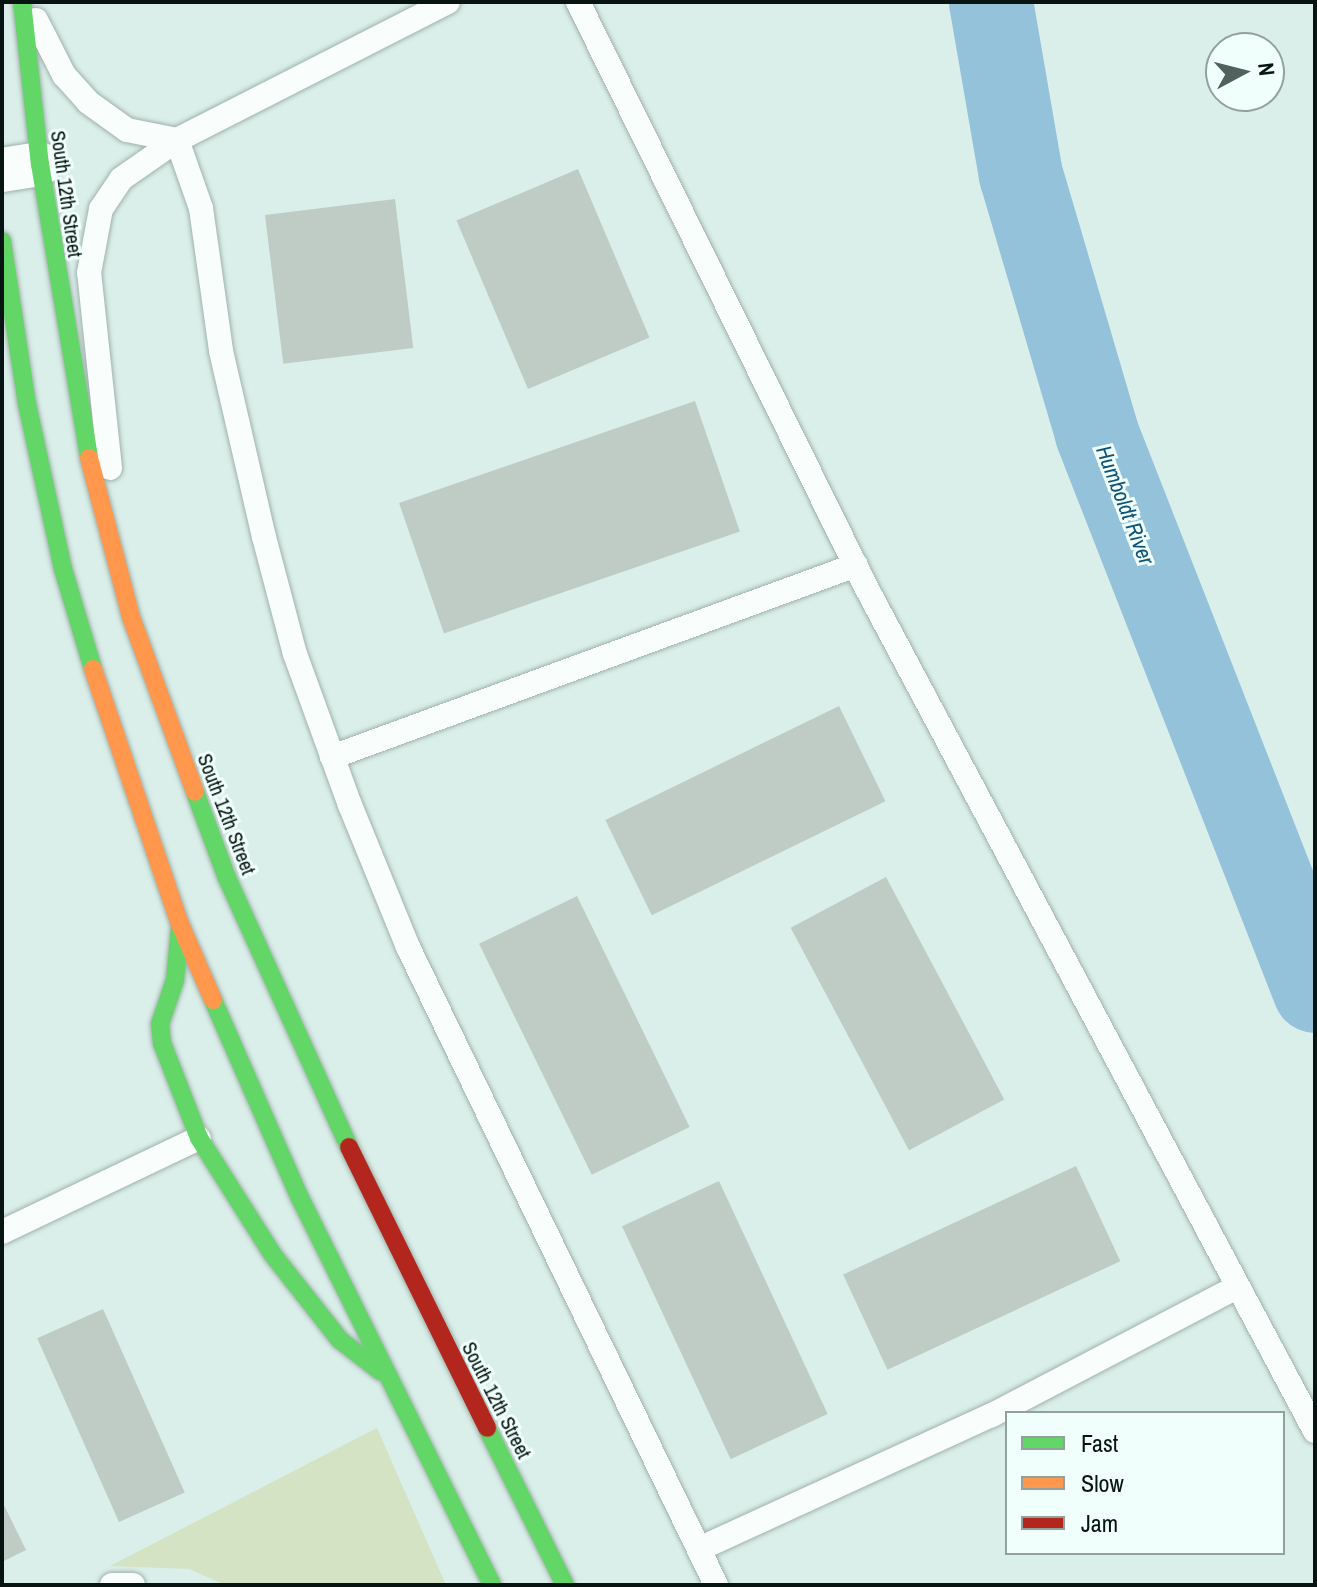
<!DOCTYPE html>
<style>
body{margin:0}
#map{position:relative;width:1317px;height:1587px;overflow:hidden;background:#daefe9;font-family:"Archivo Narrow",sans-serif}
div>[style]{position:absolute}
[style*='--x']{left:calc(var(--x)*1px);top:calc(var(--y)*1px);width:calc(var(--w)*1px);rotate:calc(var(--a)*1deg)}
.green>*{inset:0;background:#d4e3c3}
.river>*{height:84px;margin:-42px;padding:0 42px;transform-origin:42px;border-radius:42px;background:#94c2da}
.building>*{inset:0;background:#beccc5;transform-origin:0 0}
.roads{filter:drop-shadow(0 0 2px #a1b1ac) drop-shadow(0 0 2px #a1b1ac)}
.lane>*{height:24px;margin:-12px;padding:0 12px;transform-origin:12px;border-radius:12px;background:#f9fdfc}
.street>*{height:44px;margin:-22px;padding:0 22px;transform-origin:22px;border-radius:22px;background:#f9fdfc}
.fast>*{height:18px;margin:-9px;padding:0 9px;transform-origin:9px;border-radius:9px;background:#63d668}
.slow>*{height:18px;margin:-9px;padding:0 9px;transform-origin:9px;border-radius:9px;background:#ff974d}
.jam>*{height:18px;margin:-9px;padding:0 9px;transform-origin:9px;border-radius:9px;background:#b3261e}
span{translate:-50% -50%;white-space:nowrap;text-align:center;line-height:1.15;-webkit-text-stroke:6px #f0fffb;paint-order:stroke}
.street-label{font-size:20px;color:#071411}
.water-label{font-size:22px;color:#0f5377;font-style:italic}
.frame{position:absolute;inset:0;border:4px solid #071411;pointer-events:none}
.legend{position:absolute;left:1005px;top:1411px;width:280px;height:144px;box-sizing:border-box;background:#f0fffb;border:2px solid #93a19d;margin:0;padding:10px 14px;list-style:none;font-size:24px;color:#071411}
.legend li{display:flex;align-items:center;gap:16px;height:40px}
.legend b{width:40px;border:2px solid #93a19d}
.north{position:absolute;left:1205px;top:32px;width:80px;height:80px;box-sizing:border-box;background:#f0fffb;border:2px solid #93a19d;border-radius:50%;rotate:83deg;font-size:22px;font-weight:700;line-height:32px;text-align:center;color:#071411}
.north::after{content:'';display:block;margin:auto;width:28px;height:36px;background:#51615d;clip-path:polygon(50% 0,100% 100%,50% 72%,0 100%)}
</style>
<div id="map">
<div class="green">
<i style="clip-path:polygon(377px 1428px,446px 1585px,225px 1585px,189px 1569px,110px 1566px)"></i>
</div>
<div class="river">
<i style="--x:991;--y:2;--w:176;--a:80.2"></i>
<i style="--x:1021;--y:175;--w:270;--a:73.6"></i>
<i style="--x:1097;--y:434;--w:598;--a:68.63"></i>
</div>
<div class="building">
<i style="left:578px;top:169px;width:183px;height:132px;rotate:67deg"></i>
<i style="left:395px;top:199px;width:150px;height:131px;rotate:83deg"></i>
<i style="left:695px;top:401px;width:138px;height:313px;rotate:71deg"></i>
<i style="left:839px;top:706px;width:106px;height:260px;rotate:64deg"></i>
<i style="left:886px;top:877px;width:252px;height:108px;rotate:62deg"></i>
<i style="left:577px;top:896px;width:257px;height:109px;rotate:64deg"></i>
<i style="left:1076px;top:1166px;width:105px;height:257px;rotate:65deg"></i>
<i style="left:719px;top:1181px;width:257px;height:107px;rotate:65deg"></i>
<i style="left:103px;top:1309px;width:201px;height:72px;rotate:66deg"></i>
<i style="clip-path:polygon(2px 1501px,26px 1550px,2px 1562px)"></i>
</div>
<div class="roads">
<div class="lane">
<i style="--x:578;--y:2;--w:652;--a:63.79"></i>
<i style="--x:866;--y:587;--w:956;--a:61.99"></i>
<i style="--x:36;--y:20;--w:62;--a:63"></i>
<i style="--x:64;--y:75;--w:36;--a:48"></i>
<i style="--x:88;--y:102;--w:48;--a:35.7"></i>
<i style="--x:127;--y:130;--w:51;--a:11.3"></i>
<i style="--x:177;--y:140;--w:72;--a:70.6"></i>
<i style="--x:201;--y:208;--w:144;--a:82"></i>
<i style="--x:221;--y:351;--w:191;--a:77"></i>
<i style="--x:264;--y:537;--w:121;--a:75.2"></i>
<i style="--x:295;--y:654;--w:161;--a:70"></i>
<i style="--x:350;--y:805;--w:153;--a:67.8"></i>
<i style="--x:408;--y:947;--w:708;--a:64.23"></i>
<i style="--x:110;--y:468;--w:196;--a:-96.1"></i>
<i style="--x:89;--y:273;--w:65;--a:-79.4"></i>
<i style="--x:101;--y:209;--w:36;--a:-56"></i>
<i style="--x:121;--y:179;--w:68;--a:-34.9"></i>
<i style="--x:177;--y:140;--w:304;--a:-27"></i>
<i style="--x:332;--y:757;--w:558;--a:-20.12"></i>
<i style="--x:2;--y:1232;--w:218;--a:-25.5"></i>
<i style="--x:699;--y:1549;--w:322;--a:-24.6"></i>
<i style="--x:992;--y:1415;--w:276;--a:-27.6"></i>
<i style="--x:112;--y:1585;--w:21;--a:0"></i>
</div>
<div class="street">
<i style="--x:2;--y:170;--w:38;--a:-9"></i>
</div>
<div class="fast">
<i style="--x:22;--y:2;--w:163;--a:83.7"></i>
<i style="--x:40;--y:164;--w:298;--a:80.5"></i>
<i style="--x:2;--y:241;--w:165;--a:81.3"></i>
<i style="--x:27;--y:404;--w:169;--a:77.7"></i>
<i style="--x:63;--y:569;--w:104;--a:73.3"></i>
<i style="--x:195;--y:792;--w:92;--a:69.6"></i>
<i style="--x:227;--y:878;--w:295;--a:65.6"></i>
<i style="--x:180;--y:927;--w:53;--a:95.4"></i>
<i style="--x:175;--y:980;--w:46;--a:108.8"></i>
<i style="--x:160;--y:1024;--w:19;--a:84"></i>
<i style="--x:162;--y:1043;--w:102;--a:68.7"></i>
<i style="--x:199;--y:1138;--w:138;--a:57.7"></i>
<i style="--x:273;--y:1255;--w:108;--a:51.8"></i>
<i style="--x:340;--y:1340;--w:51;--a:37.8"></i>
<i style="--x:213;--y:1000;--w:216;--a:66.3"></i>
<i style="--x:300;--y:1198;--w:432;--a:63.6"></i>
<i style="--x:487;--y:1428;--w:175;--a:63.6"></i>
</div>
<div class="slow">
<i style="--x:89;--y:458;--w:164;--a:75.2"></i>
<i style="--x:131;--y:617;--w:186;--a:69.9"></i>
<i style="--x:93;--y:669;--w:269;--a:71.2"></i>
<i style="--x:180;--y:924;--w:83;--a:66.5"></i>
</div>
<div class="jam">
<i style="--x:349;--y:1147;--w:313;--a:63.8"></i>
</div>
</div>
<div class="street-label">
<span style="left:67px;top:194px;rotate:82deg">South 12th Street</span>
<span style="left:227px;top:814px;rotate:69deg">South 12th Street</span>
<span style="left:497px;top:1400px;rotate:63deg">South 12th Street</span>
</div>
<div class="water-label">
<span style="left:1125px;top:505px;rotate:69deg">Humboldt River</span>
</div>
<div class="frame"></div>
<ul class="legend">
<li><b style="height:10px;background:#63d668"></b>Fast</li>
<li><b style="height:10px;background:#ff974d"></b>Slow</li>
<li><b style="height:10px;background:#b3261e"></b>Jam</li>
</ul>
<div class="north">N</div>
</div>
